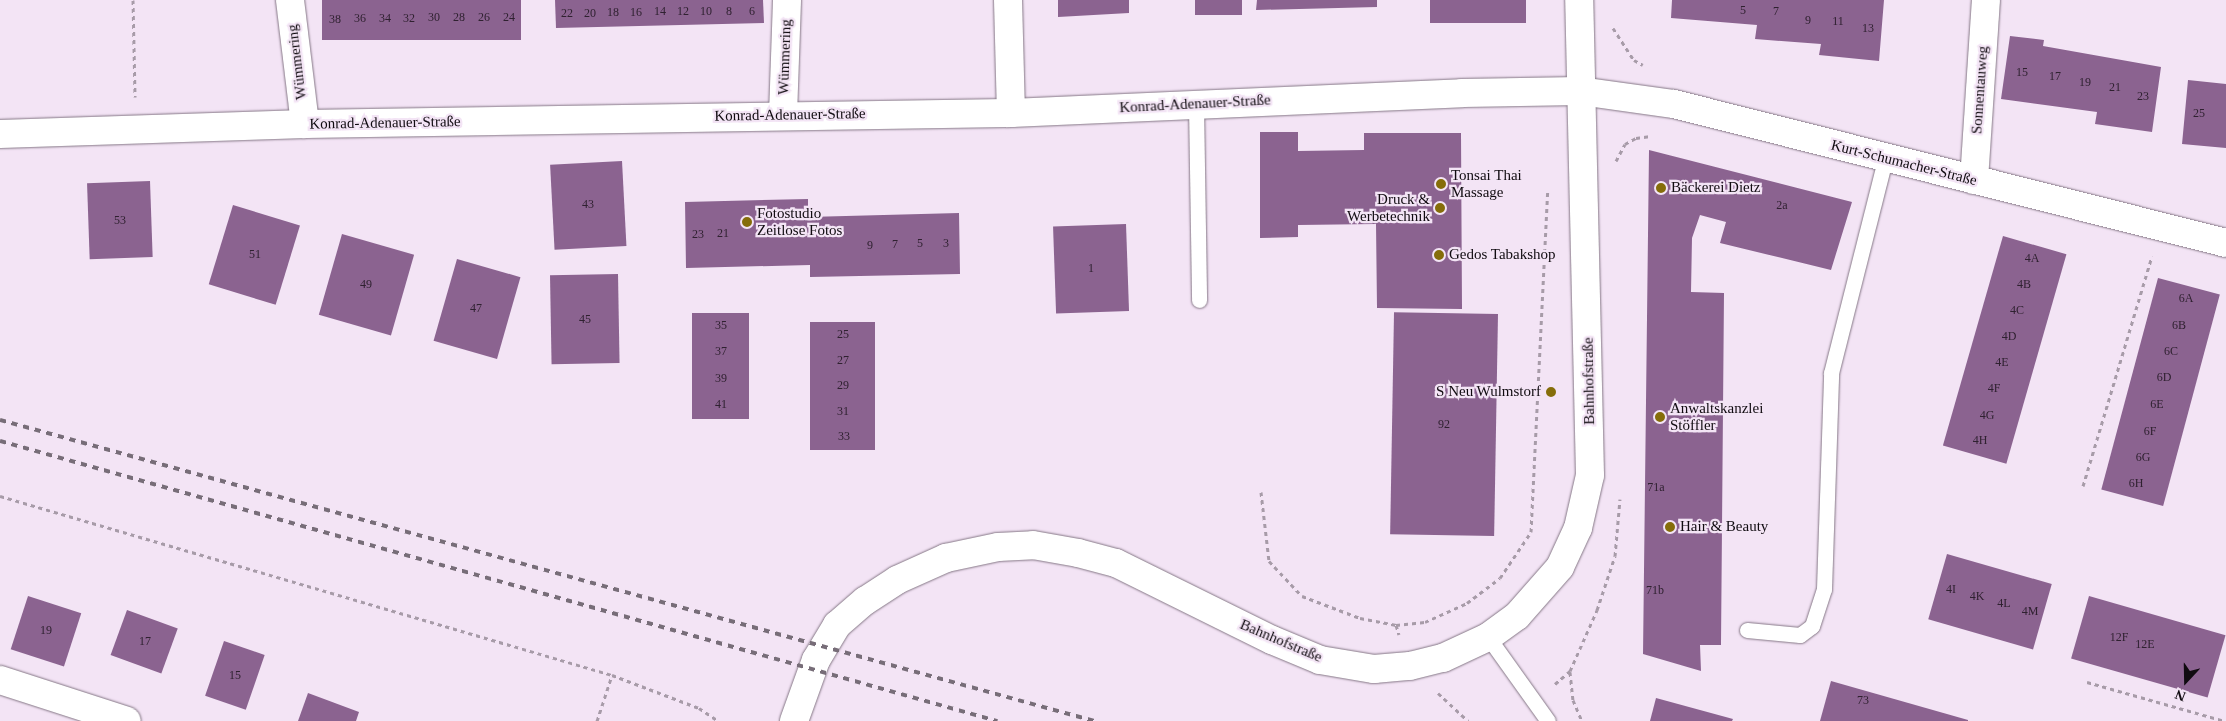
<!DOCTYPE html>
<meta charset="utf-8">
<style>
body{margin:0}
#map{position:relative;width:2226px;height:721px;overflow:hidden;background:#f3e4f5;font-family:Georgia,serif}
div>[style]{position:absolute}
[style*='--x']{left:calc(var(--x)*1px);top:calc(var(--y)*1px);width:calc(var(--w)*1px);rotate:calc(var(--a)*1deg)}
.building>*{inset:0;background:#8b6390;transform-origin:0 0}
.path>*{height:3px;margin-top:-1.5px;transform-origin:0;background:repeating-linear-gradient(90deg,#a79ba8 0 4px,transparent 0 8px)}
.roads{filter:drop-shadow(0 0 1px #857786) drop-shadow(0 0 1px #857786)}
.lane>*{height:15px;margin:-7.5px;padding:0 7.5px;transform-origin:7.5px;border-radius:7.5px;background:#fff}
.street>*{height:28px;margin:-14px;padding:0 14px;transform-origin:14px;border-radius:14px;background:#fff}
.secondary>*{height:28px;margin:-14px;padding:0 14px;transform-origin:14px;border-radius:14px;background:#fff}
.rail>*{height:4px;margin-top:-2px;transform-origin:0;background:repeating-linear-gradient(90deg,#776d78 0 6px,transparent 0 12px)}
.dots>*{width:14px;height:14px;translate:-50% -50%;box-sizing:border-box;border:2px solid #f3e4f5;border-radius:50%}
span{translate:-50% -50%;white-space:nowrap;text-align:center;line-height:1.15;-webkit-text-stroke:4.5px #f3e4f5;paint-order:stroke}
.number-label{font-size:12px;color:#2f2130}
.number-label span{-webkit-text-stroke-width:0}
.street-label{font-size:15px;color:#100b10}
.poi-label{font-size:15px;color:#100b10}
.left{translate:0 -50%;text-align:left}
.right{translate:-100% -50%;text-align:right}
.north{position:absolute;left:2161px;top:656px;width:50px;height:50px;-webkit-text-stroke:4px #f3e4f5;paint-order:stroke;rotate:201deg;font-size:14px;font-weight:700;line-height:20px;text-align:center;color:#100b10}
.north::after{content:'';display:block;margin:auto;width:18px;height:22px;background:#100b10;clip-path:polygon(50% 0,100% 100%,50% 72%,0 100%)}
</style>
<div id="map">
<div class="building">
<i style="left:322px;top:0;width:199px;height:40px"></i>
<i style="clip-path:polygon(555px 0,763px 0,764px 23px,556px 28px)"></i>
<i style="clip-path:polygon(1058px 0,1129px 0,1129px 13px,1058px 17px)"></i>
<i style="left:1195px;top:0;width:47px;height:15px"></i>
<i style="clip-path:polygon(1257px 0,1377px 0,1377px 7px,1256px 10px)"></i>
<i style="left:1430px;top:0;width:96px;height:23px"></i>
<i style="clip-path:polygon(1672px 0,1884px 0,1879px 61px,1819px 55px,1821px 44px,1755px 39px,1757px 25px,1671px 18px)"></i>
<i style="clip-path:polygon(2010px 36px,2044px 40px,2043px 46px,2161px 67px,2152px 132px,2095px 124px,2097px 112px,2001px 99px)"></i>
<i style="clip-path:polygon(2188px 80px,2226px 84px,2226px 148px,2182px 144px)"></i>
<i style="clip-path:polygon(1260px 132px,1298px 132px,1298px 151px,1364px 150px,1364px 133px,1461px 133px,1462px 309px,1377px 308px,1376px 224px,1298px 225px,1298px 237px,1260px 238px)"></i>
<i style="clip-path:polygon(1649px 150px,1852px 202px,1831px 270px,1720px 243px,1726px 222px,1700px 215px,1692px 238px,1691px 292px,1724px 293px,1721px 645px,1700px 645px,1701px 671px,1643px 654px)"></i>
<i style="left:622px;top:161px;width:85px;height:72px;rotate:87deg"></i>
<i style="left:150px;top:181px;width:76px;height:63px;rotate:88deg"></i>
<i style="clip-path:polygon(808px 199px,808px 217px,959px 213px,960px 274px,810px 277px,810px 265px,686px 268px,685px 202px)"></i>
<i style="left:233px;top:205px;width:70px;height:83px;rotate:17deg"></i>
<i style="left:1126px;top:224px;width:87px;height:73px;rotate:88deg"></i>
<i style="left:342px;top:234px;width:75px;height:84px;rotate:16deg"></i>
<i style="left:2003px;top:236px;width:66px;height:218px;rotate:16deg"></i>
<i style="left:457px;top:259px;width:66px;height:85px;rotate:16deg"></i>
<i style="left:618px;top:274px;width:89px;height:68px;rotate:89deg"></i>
<i style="left:2158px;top:278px;width:64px;height:219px;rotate:15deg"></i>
<i style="left:692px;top:313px;width:57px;height:106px"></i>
<i style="left:1498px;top:314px;width:222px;height:104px;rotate:91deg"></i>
<i style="left:810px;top:322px;width:65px;height:128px"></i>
<i style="left:1947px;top:554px;width:109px;height:68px;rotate:16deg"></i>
<i style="left:28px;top:596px;width:56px;height:56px;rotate:18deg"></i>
<i style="left:2089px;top:596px;width:142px;height:65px;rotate:16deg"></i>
<i style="left:127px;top:610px;width:54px;height:48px;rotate:20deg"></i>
<i style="left:224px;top:641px;width:43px;height:58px;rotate:19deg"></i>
<i style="clip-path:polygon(1831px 681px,1968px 720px,1968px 721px,1820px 721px)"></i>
<i style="clip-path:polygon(308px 693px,359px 712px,356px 721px,298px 721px)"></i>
<i style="clip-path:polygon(1656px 698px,1733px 719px,1732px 721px,1650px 721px)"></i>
</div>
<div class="path">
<i style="--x:133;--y:0;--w:97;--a:88.8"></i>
<i style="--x:1613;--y:28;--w:38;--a:57"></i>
<i style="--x:1634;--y:60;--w:10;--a:29"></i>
<i style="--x:1616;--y:161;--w:19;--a:-62"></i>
<i style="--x:1625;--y:144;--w:13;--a:-29"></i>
<i style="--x:1636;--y:138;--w:15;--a:-8"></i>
<i style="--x:2083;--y:486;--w:240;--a:-73.3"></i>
<i style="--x:1261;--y:492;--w:69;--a:83.4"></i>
<i style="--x:1269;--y:561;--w:48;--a:46.7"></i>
<i style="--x:1302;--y:596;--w:62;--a:20.8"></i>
<i style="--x:1360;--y:618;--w:37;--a:11"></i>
<i style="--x:1396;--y:625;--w:10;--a:73"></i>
<i style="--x:0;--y:496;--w:638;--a:16.3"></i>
<i style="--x:612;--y:675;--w:93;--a:20.8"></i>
<i style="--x:699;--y:708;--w:23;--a:34"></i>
<i style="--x:1396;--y:625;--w:29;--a:-6"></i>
<i style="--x:1425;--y:622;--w:46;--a:-24.3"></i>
<i style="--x:1467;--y:603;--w:41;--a:-37.1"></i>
<i style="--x:1500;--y:578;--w:55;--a:-56"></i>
<i style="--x:1531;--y:532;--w:343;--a:-87.2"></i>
<i style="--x:1570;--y:672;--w:28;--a:84"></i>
<i style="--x:1573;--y:700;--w:23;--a:67"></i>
<i style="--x:2087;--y:682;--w:143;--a:15.8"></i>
<i style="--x:1555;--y:684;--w:20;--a:-41"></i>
<i style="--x:1570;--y:671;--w:67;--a:-66.1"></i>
<i style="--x:1597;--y:610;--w:57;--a:-71.6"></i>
<i style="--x:1615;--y:556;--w:57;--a:-85"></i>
<i style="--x:1438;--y:693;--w:41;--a:43"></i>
<i style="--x:597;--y:721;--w:48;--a:-71.9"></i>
</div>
<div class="roads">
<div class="lane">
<i style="--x:1196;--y:104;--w:196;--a:89.1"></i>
<i style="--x:1747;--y:630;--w:53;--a:5.4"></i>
<i style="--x:1800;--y:635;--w:15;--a:-37"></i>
<i style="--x:1812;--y:626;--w:39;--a:-72"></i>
<i style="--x:1824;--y:589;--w:216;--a:-88.1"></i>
<i style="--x:1831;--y:373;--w:221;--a:-75.8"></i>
<i style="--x:1488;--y:637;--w:103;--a:54.5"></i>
</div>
<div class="street">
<i style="--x:290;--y:0;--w:125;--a:83.1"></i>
<i style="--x:1008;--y:0;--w:113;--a:88.5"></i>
<i style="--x:783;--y:115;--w:115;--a:-88"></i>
<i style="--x:0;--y:134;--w:305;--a:-1.9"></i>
<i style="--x:305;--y:124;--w:706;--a:-0.89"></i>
<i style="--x:1011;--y:113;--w:451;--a:-2.5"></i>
<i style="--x:1462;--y:93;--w:118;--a:-1"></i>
<i style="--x:1580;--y:91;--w:95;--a:7.9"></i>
<i style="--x:1674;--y:104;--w:569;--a:14.13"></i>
<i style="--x:1974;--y:180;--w:180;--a:-86.2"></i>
<i style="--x:0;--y:680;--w:133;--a:17.9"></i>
</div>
<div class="secondary">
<i style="--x:794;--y:721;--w:65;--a:-70.2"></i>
<i style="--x:816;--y:660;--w:41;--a:-59"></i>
<i style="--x:837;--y:625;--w:37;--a:-41"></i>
<i style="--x:865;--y:601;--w:38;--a:-33"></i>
<i style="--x:897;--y:580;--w:54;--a:-24.2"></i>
<i style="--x:946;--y:558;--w:53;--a:-11.9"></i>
<i style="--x:998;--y:547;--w:35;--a:-3"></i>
<i style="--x:1033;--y:545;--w:46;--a:10.1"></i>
<i style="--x:1078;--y:553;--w:39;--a:15"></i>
<i style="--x:1116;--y:563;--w:174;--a:26.3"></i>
<i style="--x:1272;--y:640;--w:52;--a:22.6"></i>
<i style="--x:1320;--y:660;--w:55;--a:9.5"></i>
<i style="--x:1374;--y:669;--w:36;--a:-5"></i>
<i style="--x:1410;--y:666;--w:34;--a:-14"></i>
<i style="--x:1443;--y:658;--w:50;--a:-25"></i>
<i style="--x:1488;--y:637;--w:36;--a:-36"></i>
<i style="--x:1517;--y:616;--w:65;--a:-48.7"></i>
<i style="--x:1560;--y:567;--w:43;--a:-65.2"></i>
<i style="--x:1578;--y:528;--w:54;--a:-77.2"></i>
<i style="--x:1590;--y:475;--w:475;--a:-91.3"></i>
</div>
</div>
<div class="rail">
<i style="--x:0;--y:420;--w:1135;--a:15.38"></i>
<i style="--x:0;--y:441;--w:1036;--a:15.69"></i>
</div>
<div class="dots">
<i style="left:1441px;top:184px;background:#856d0a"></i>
<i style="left:1661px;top:188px;background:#856d0a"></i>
<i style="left:1440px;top:208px;background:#856d0a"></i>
<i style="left:747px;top:222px;background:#856d0a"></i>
<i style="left:1439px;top:255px;background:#856d0a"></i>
<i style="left:1551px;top:392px;background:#856d0a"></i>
<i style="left:1660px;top:417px;background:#856d0a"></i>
<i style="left:1670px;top:527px;background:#856d0a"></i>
</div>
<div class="number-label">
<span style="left:1743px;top:11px">5</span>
<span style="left:660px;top:12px">14</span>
<span style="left:683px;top:12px">12</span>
<span style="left:706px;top:12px">10</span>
<span style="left:729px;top:12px">8</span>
<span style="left:752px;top:12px">6</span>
<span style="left:1776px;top:12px">7</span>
<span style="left:613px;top:13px">18</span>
<span style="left:636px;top:13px">16</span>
<span style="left:567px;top:14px">22</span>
<span style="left:590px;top:14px">20</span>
<span style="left:434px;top:18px">30</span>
<span style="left:459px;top:18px">28</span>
<span style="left:484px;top:18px">26</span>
<span style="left:509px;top:18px">24</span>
<span style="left:360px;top:19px">36</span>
<span style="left:385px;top:19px">34</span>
<span style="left:409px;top:19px">32</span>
<span style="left:335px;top:20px">38</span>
<span style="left:1808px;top:21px">9</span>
<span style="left:1838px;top:22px">11</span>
<span style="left:1868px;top:29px">13</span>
<span style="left:2022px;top:73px">15</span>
<span style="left:2055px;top:77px">17</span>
<span style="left:2085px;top:83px">19</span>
<span style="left:2115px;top:88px">21</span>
<span style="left:2143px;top:97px">23</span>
<span style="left:2199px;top:114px">25</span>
<span style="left:588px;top:205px">43</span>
<span style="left:1782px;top:206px">2a</span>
<span style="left:120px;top:221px">53</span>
<span style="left:723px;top:234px">21</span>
<span style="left:698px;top:235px">23</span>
<span style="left:920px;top:244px">5</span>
<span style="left:946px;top:244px">3</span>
<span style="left:895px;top:245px">7</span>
<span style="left:870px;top:246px">9</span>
<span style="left:255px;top:255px">51</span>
<span style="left:2032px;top:259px">4A</span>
<span style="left:1091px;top:269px">1</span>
<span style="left:366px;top:285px">49</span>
<span style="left:2024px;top:285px">4B</span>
<span style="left:2186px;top:299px">6A</span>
<span style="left:476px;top:309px">47</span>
<span style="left:2017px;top:311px">4C</span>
<span style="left:585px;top:320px">45</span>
<span style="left:721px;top:326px">35</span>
<span style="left:2179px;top:326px">6B</span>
<span style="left:843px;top:335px">25</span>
<span style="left:2009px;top:337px">4D</span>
<span style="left:721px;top:352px">37</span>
<span style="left:2171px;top:352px">6C</span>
<span style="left:843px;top:361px">27</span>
<span style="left:2002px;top:363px">4E</span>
<span style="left:2164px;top:378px">6D</span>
<span style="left:721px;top:379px">39</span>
<span style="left:843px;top:386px">29</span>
<span style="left:1994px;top:389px">4F</span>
<span style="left:721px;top:405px">41</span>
<span style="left:2157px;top:405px">6E</span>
<span style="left:843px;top:412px">31</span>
<span style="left:1987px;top:416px">4G</span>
<span style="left:1444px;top:425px">92</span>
<span style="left:2150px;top:432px">6F</span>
<span style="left:844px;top:437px">33</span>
<span style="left:1980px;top:441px">4H</span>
<span style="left:2143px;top:458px">6G</span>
<span style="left:2136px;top:484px">6H</span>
<span style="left:1656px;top:488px">71a</span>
<span style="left:1951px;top:590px">4I</span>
<span style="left:1655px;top:591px">71b</span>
<span style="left:1977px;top:597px">4K</span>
<span style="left:2004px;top:604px">4L</span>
<span style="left:2030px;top:612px">4M</span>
<span style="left:46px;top:631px">19</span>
<span style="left:2119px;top:638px">12F</span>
<span style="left:145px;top:642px">17</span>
<span style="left:2145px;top:645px">12E</span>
<span style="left:235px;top:676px">15</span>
<span style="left:1863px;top:701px">73</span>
</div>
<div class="street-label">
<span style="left:785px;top:57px;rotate:-88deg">Wümmering</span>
<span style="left:297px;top:62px;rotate:-97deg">Wümmering</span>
<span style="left:1980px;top:90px;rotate:-86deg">Sonnentauweg</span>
<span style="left:1195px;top:104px;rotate:-3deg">Konrad-Adenauer-Straße</span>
<span style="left:790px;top:115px;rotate:-1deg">Konrad-Adenauer-Straße</span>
<span style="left:385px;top:123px;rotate:-1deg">Konrad-Adenauer-Straße</span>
<span style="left:1904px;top:163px;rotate:14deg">Kurt-Schumacher-Straße</span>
<span style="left:1589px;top:381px;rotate:-91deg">Bahnhofstraße</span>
<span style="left:1281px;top:641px;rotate:23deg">Bahnhofstraße</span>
</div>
<div class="poi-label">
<span class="left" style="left:1451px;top:184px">Tonsai Thai<br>Massage</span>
<span class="left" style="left:1671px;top:188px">Bäckerei Dietz</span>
<span class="right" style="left:1430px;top:208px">Druck &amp;<br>Werbetechnik</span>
<span class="left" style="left:757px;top:222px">Fotostudio<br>Zeitlose Fotos</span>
<span class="left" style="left:1449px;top:255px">Gedos Tabakshop</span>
<span class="right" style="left:1541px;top:392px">S Neu Wulmstorf</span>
<span class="left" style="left:1670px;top:417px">Anwaltskanzlei<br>Stöffler</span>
<span class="left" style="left:1680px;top:527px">Hair &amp; Beauty</span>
</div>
<div class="north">N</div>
</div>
